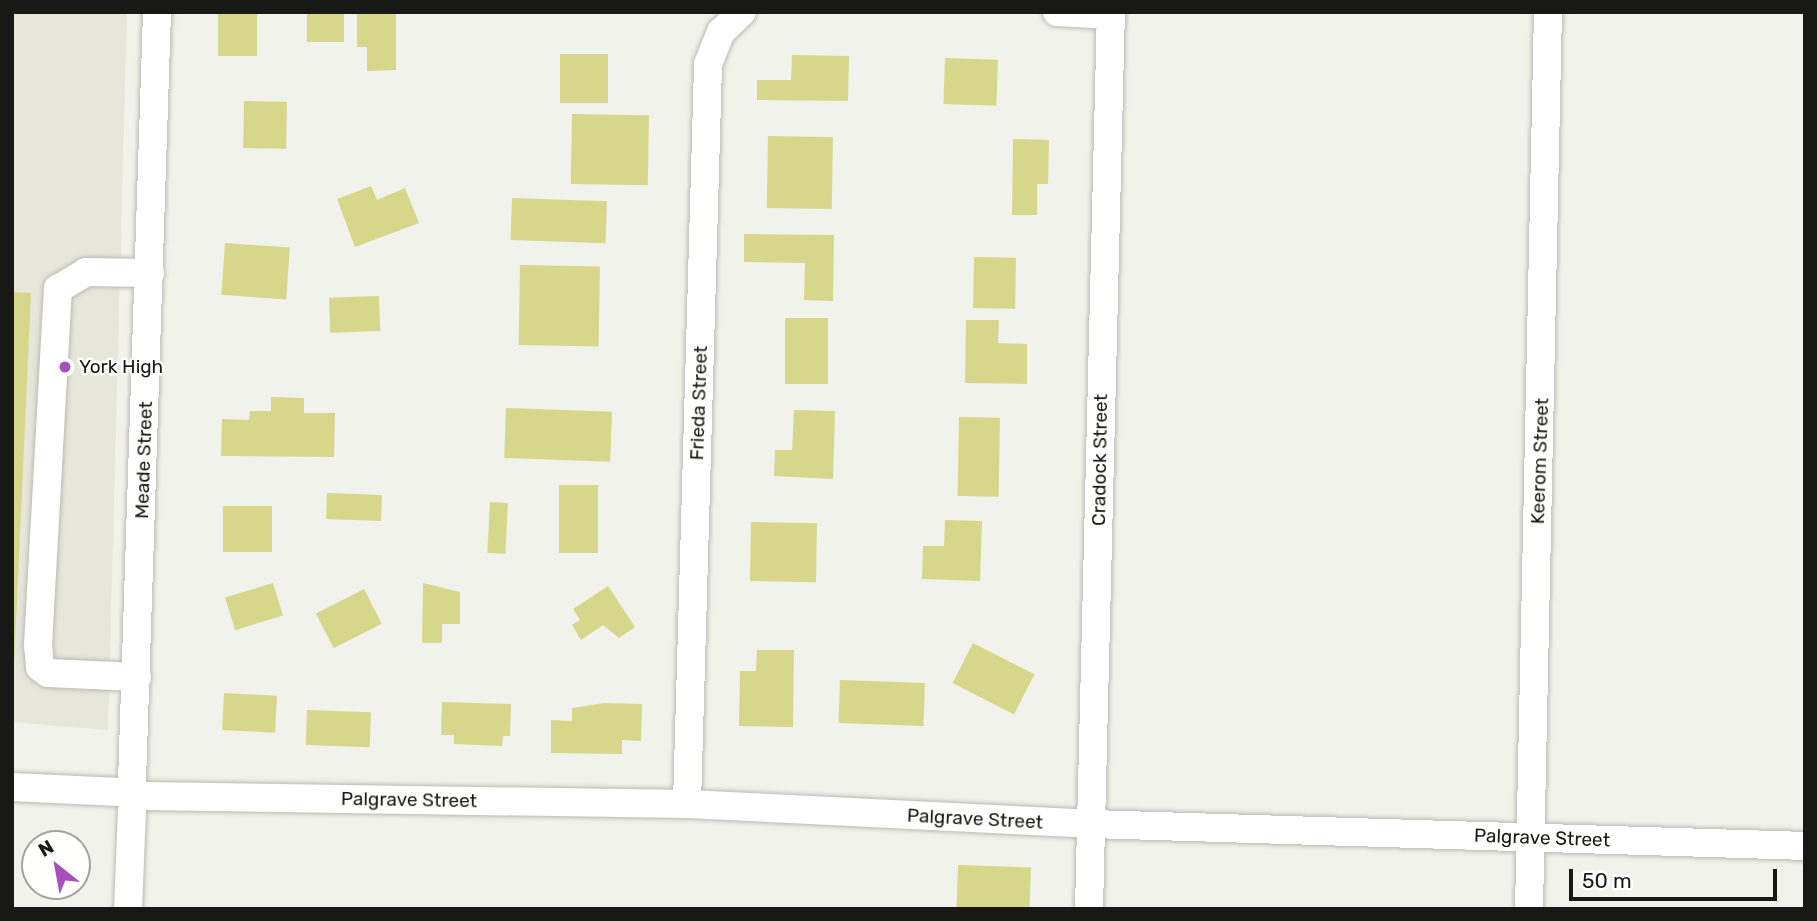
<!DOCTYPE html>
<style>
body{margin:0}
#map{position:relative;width:1817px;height:921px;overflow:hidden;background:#f2f2ec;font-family:Rubik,sans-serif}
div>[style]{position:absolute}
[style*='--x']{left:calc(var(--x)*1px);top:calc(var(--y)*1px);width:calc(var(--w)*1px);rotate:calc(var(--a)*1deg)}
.built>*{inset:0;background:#e6e7da}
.building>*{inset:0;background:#d6d78b;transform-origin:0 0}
.roads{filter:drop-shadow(0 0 2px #babab5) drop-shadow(0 0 2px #babab5)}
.minor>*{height:28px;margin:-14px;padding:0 14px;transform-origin:14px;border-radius:14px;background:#fff}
.dots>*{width:19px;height:19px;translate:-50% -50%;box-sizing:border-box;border:4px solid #fffffe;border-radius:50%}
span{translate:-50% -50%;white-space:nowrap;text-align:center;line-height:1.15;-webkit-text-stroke:5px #fffffe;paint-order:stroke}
.poi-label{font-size:19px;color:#181816}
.left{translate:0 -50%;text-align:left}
.street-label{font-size:19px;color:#181816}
.frame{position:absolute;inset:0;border:14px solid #181816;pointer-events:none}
.north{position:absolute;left:21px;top:830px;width:70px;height:70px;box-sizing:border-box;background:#fffffe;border:2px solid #a3a3a1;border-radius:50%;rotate:329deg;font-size:19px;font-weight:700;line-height:28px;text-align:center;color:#181816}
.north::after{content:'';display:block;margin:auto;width:24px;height:32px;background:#a64fbd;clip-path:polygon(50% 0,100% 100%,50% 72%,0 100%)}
.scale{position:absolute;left:1569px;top:869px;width:208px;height:32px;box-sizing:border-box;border:4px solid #181816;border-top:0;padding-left:9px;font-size:21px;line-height:24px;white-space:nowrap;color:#181816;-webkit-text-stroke:5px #fffffe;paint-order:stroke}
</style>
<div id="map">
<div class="built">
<i style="clip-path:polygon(12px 12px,127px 12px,108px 730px,12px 722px)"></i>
</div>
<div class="building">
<i style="left:218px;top:12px;width:39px;height:44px"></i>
<i style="left:307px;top:12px;width:37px;height:30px"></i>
<i style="clip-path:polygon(357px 12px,396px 12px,396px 70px,367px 71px,367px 47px,357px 47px)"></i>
<i style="left:560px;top:54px;width:48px;height:49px"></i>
<i style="clip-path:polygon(792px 55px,849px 56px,848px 101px,757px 100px,757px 80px,791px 80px)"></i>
<i style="left:945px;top:58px;width:53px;height:46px;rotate:2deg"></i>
<i style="left:244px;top:101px;width:43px;height:47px;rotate:1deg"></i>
<i style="left:572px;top:114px;width:77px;height:70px;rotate:1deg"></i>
<i style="left:768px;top:136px;width:65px;height:72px;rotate:1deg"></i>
<i style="clip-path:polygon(1013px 139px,1049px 140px,1048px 184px,1037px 184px,1037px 215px,1012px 215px)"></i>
<i style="clip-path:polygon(371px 186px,377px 200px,405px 188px,419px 223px,355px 247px,337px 199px)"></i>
<i style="left:512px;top:198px;width:95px;height:42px;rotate:2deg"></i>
<i style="clip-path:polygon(744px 234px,834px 235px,833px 301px,804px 300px,805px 263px,744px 262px)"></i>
<i style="left:225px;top:243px;width:65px;height:52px;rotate:4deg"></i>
<i style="left:974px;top:257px;width:42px;height:51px;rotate:1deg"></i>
<i style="left:520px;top:265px;width:80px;height:80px;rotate:1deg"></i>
<i style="clip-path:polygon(12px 292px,31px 293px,14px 666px,12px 666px)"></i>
<i style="left:379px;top:296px;width:35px;height:50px;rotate:88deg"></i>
<i style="left:785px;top:318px;width:43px;height:66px"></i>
<i style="clip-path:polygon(966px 320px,999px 320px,998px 343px,1027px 344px,1027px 384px,965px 383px)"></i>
<i style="clip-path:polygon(271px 397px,304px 398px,304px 413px,335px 413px,334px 457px,221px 456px,222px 419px,249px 420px,250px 411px,271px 411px)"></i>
<i style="left:506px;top:408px;width:106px;height:50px;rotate:2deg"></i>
<i style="clip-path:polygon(794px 410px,835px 411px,833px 479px,774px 476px,775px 450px,792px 450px)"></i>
<i style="left:959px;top:417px;width:41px;height:79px;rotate:1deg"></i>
<i style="left:559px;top:485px;width:39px;height:68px"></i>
<i style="left:327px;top:493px;width:55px;height:26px;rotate:2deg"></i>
<i style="left:490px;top:502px;width:18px;height:51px;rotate:3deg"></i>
<i style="left:272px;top:506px;width:46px;height:49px;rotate:90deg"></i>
<i style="clip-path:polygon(945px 520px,982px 521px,980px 581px,922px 579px,923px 546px,944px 546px)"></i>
<i style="left:751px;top:522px;width:66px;height:59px;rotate:1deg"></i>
<i style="left:273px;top:583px;width:34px;height:50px;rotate:73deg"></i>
<i style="clip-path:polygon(423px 583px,460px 592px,460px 624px,442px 624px,442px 643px,422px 643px)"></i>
<i style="clip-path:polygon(608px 586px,635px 627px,619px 638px,603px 625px,581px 640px,572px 625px,580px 620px,573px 609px)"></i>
<i style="left:364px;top:589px;width:39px;height:54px;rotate:63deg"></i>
<i style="left:973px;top:643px;width:69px;height:45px;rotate:27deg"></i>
<i style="clip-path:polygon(757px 650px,794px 650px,793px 727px,739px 726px,740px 671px,756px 671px)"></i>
<i style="left:840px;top:680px;width:85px;height:43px;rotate:2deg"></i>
<i style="left:224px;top:693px;width:53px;height:37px;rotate:3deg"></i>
<i style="clip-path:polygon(442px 702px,511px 704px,510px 736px,503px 736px,502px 746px,454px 744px,454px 735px,441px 735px)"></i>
<i style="clip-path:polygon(604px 703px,642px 704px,641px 741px,622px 740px,622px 754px,551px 753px,551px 720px,572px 721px,572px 708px)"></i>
<i style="left:307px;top:710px;width:64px;height:35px;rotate:2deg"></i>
<i style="left:958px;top:865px;width:73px;height:44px;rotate:2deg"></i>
</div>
<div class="roads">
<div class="minor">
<i style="--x:1057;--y:12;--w:54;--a:3.2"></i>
<i style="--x:137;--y:677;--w:89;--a:-177.4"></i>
<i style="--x:48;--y:673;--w:10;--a:-143"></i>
<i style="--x:40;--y:667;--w:22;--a:-95"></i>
<i style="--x:38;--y:645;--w:357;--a:-86.8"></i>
<i style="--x:58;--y:289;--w:33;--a:-31"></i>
<i style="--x:86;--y:272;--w:64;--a:0.9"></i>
<i style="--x:132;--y:782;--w:770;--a:-88.14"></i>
<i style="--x:12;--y:787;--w:107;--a:2.7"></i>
<i style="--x:146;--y:796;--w:541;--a:0.85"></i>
<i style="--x:687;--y:804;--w:404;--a:2.8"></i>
<i style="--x:1091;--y:824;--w:714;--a:1.76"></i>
<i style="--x:687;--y:804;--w:740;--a:-88.37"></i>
<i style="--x:708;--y:64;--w:35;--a:-68"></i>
<i style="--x:721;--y:32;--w:29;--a:-44"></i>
<i style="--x:128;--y:909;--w:99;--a:-87.7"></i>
<i style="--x:1089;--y:909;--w:897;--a:-88.6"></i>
<i style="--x:1529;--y:909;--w:897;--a:-88.79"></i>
</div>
</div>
<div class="dots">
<i style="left:65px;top:367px;background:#a64fbd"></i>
</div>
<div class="poi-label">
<span class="left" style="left:79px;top:367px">York High</span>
</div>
<div class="street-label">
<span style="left:699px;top:403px;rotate:-88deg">Frieda Street</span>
<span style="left:144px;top:460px;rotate:-88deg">Meade Street</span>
<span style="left:1100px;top:460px;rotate:-89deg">Cradock Street</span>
<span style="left:1540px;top:461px;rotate:-88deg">Keerom Street</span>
<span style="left:409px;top:800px;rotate:1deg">Palgrave Street</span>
<span style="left:975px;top:819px;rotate:3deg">Palgrave Street</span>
<span style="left:1542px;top:838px;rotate:2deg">Palgrave Street</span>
</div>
<div class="frame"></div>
<div class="north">N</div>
<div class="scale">50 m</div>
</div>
